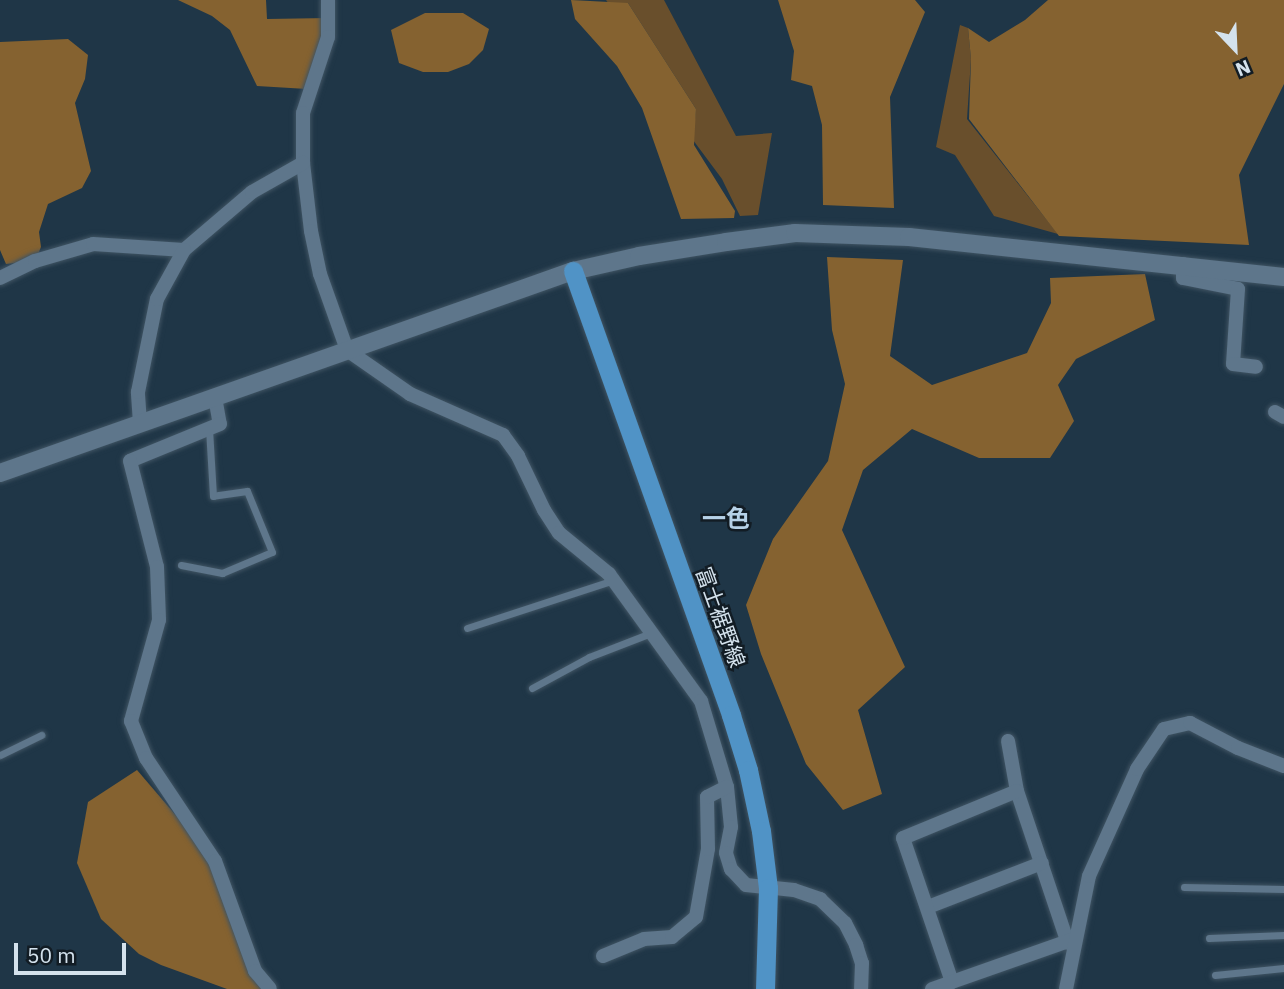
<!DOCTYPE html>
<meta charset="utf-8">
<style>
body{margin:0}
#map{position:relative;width:1284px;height:989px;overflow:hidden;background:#1f3647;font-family:"IBM Plex Sans","Noto Sans JP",sans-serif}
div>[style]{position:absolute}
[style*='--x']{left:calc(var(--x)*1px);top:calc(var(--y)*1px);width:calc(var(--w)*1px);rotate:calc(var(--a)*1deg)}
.green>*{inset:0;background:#694f2c}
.forest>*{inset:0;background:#856230}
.roads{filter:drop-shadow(0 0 2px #405463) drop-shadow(0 0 2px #405463)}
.service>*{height:7px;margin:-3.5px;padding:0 3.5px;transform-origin:3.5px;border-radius:3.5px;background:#5e768b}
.minor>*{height:14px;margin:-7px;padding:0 7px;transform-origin:7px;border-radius:7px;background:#5e768b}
.tertiary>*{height:18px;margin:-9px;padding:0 9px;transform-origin:9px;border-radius:9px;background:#5e768b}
.primary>*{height:19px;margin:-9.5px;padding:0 9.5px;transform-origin:9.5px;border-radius:9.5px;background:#5093c6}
span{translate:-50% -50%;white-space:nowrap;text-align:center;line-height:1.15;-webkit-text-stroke:5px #121c24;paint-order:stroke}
.street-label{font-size:21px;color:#d4e2ed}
.quarter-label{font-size:24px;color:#b6d1e7;font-weight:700}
.north{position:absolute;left:1200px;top:14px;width:70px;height:70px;-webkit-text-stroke:5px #121c24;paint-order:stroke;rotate:157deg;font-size:19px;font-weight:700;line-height:28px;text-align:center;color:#d4e2ed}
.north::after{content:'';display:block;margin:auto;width:24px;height:32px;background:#d4e2ed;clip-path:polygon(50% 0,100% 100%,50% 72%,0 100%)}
.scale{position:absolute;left:14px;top:943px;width:112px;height:32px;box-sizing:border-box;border:4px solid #d4e2ed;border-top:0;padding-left:9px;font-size:21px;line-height:24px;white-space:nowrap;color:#d4e2ed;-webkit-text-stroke:5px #121c24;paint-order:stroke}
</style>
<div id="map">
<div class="green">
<i style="clip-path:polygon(606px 0,664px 0,736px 136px,772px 133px,758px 215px,740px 216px,722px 179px,693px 140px,696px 109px,628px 3px,609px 4px)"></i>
<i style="clip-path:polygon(960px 25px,968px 28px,971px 59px,967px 119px,1058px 234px,994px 216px,955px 155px,936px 147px)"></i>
</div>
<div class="forest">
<i style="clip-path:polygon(178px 0,266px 0,267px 19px,328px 18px,307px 89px,257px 86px,230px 30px,212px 16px)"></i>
<i style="clip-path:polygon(571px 0,628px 3px,696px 109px,694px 145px,735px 211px,734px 218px,681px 219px,642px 108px,617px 66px,575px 19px)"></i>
<i style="clip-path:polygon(778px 0,915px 0,925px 12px,890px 97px,894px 208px,823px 205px,822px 125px,812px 86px,791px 80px,794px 51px)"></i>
<i style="clip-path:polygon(1048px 0,1284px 0,1284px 84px,1239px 175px,1249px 245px,1059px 236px,969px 119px,971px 59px,968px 28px,989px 42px,1025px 20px)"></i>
<i style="clip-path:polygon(425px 13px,463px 13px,489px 29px,483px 50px,469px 64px,448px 72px,423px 72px,399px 63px,391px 30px)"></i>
<i style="clip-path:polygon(68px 39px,88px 55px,85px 79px,75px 103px,91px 171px,82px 188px,48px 204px,39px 232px,41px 247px,35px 261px,6px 264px,0 250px,0 42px)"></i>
<i style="clip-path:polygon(827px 257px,903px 260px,890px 356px,932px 385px,1027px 353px,1051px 303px,1050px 278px,1145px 274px,1155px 320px,1076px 359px,1058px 385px,1074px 421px,1050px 458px,979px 458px,912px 429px,863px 470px,842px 530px,905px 667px,858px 710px,882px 794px,843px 810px,806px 764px,761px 654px,746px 605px,773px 539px,828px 461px,845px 384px,832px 330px)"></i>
<i style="clip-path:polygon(137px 770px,215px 861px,268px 989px,227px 989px,161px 965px,139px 954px,101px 919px,77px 863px,88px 802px)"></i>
</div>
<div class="roads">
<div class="service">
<i style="--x:181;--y:565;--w:42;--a:11"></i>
<i style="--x:222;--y:573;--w:54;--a:-22.8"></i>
<i style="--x:272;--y:552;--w:66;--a:-112.3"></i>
<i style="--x:247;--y:491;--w:34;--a:172"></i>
<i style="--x:213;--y:496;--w:68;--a:-93.4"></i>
<i style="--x:467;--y:628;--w:155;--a:-18.1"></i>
<i style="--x:532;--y:688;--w:65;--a:-28.5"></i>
<i style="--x:589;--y:657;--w:66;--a:-21.2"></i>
<i style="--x:0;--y:755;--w:46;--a:-26"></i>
<i style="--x:1184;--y:887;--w:100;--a:1.1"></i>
<i style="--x:1209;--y:938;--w:75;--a:-2.3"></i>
<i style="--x:1215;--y:975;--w:69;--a:-5.8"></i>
</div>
<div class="minor">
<i style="--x:328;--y:0;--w:37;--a:90"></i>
<i style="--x:328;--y:37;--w:80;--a:108.2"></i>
<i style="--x:303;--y:113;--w:50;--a:90"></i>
<i style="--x:303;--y:163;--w:68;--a:83.3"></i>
<i style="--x:311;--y:231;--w:44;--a:78.2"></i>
<i style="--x:320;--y:274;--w:81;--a:70.4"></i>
<i style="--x:347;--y:350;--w:77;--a:34.9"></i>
<i style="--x:410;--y:394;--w:102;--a:23.8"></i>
<i style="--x:503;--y:435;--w:26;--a:54"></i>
<i style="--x:518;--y:456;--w:60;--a:64.3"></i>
<i style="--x:544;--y:510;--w:27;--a:57"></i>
<i style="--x:559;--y:533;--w:65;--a:39.4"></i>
<i style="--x:609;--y:574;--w:157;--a:54.1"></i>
<i style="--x:701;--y:701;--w:90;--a:73.2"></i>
<i style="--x:727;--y:787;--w:40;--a:84.3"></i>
<i style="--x:731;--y:827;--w:26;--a:101"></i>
<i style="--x:726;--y:853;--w:17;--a:73"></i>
<i style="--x:731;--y:869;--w:22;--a:47"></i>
<i style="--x:746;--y:885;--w:48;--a:5.9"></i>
<i style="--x:794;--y:890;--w:28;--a:19"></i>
<i style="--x:820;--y:899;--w:35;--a:44"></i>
<i style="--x:845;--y:923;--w:25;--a:63"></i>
<i style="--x:856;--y:945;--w:19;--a:72"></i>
<i style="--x:862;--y:963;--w:26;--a:92"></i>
<i style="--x:1183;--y:264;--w:14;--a:90"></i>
<i style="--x:1183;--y:278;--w:56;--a:11.3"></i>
<i style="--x:1238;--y:289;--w:75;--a:93.8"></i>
<i style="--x:1233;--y:364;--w:23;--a:7"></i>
<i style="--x:0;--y:278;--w:39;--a:-26"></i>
<i style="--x:35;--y:261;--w:60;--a:-16.3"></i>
<i style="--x:93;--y:244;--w:91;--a:3.8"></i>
<i style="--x:184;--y:250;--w:89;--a:-40.5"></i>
<i style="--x:252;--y:192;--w:59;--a:-29.6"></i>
<i style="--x:215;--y:397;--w:27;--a:80"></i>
<i style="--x:220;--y:424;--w:97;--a:157.7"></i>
<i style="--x:130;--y:461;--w:109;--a:75.7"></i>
<i style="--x:157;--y:567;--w:53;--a:87.8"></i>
<i style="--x:159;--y:620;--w:105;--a:105.5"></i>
<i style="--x:131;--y:721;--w:40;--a:68"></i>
<i style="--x:146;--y:758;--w:124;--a:56.2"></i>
<i style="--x:215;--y:861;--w:117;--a:70"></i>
<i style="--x:255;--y:971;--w:23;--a:50"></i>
<i style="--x:1275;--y:412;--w:10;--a:29"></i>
<i style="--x:140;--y:423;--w:31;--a:-94"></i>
<i style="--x:138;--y:392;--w:95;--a:-78.5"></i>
<i style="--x:157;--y:299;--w:56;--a:-61.1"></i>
<i style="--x:1008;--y:741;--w:51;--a:79.8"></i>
<i style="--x:1017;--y:791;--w:160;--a:71.5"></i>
<i style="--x:928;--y:907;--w:122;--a:-21.1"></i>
<i style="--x:603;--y:956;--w:44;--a:-22.5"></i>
<i style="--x:644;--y:939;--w:28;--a:-4"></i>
<i style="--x:672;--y:937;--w:31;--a:-40"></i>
<i style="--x:696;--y:917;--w:69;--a:-80"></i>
<i style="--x:708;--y:849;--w:52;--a:-91.1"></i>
<i style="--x:707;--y:797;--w:22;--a:-27"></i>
<i style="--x:952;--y:982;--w:152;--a:-108.8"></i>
<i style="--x:903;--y:838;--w:123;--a:-22.4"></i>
<i style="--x:932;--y:989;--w:151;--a:-19.4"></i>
<i style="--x:1066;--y:989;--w:115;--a:-78.5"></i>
<i style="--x:1089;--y:876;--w:117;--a:-65.8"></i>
<i style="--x:1137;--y:769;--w:48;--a:-56"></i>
<i style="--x:1164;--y:729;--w:27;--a:-13"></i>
<i style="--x:1190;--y:723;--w:54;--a:27.5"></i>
<i style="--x:1238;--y:748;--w:49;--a:21.4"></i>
</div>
<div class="tertiary">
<i style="--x:0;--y:473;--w:608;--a:-19.42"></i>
<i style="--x:573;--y:271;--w:68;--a:-12.8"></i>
<i style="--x:639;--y:256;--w:88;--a:-9.1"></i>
<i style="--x:726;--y:242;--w:70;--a:-7.4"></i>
<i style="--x:795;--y:233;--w:114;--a:2"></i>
<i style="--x:909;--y:237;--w:377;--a:6.1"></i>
</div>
<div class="primary">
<i style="--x:573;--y:271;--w:471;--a:70.4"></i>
<i style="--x:731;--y:715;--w:58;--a:72.8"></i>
<i style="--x:748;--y:770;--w:62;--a:78"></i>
<i style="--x:761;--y:831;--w:57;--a:83"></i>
<i style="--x:768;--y:888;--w:101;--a:91.7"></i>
</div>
</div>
<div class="street-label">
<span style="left:721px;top:617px;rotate:70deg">富士裾野線</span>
</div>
<div class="quarter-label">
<span style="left:726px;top:519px">一色</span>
</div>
<div class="north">N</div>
<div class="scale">50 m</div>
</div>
